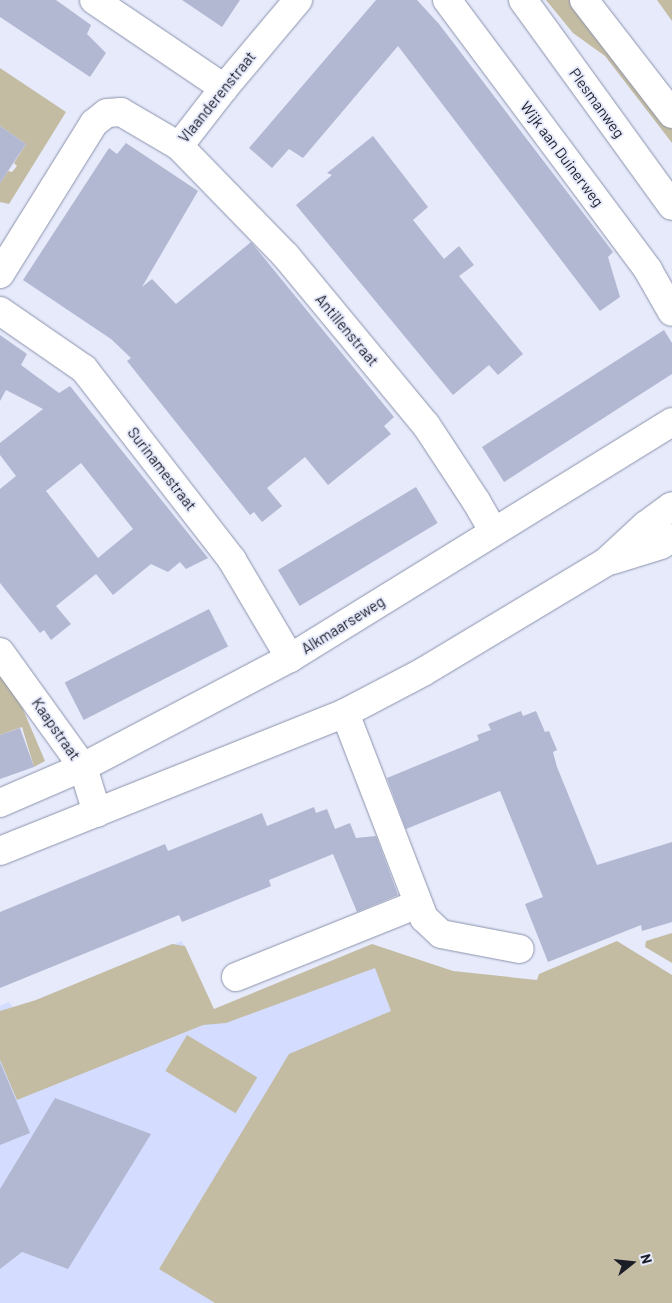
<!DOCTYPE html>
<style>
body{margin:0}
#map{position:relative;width:672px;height:1303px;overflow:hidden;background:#e6eafb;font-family:Barlow,sans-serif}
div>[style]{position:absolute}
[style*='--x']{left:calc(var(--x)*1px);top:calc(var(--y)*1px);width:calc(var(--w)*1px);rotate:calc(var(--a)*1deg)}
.built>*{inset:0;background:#d4ddff}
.green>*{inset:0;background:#c3bca3;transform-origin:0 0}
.building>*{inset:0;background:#b2b8d2;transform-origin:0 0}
.roads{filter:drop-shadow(0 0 1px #8b92ab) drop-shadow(0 0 1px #8b92ab)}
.minor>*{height:28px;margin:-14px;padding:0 14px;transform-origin:14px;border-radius:14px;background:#fff}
.major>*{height:28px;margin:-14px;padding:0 14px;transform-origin:14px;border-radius:14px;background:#fff}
span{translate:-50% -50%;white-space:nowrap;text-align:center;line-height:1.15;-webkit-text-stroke:4px #e6eafb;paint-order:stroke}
.street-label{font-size:15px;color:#1b1d27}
.north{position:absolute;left:607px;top:1238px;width:50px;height:50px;-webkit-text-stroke:4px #e6eafb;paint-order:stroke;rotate:74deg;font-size:14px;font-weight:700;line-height:20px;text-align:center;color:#1b1d27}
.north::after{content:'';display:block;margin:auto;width:18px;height:22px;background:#1b1d27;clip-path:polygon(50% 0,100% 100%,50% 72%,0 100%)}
</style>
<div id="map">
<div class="built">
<i style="clip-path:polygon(182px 941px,212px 1015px,375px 949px,672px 1303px,0 1303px,0 1006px,9px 1002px,14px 1009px)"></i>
</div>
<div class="green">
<i style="clip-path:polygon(546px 0,571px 0,616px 53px,672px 129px,672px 143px,605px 56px,573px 33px)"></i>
<i style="clip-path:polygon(657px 0,672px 0,672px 21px)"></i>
<i style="clip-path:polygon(0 68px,66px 112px,9px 204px,0 202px,0 183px,8px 171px,12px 172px,17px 166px,14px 163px,26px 144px,0 126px)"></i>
<i style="clip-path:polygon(0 673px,22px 707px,45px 761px,34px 767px,22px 727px,0 735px)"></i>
<i style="clip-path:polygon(672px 933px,672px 963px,645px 947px,646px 941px)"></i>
<i style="clip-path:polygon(617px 941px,672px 975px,672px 1303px,215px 1303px,159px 1269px,289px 1054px,391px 1011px,375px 968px,226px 1023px,203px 1025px,17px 1100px,0 1060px,0 1011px,36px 1000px,172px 944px,185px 946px,214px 1009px,372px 944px,453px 971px,537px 980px,539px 974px)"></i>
<i style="left:187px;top:1035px;width:82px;height:42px;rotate:31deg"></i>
</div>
<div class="building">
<i style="clip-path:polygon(0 0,56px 0,91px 25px,87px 34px,106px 53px,90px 77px,0 17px)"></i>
<i style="clip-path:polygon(182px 0,240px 0,222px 27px)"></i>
<i style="clip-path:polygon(376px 0,417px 0,439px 24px,613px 252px,608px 257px,620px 297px,600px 311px,398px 46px,303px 158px,289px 149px,272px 168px,249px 148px)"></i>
<i style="clip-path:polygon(0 126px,26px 144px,0 183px)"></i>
<i style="clip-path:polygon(373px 136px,428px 207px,413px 220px,444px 259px,459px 246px,474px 265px,459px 276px,523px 354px,498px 375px,489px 365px,453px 395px,296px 205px,332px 175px,327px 173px)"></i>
<i style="clip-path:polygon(126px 143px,198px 191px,142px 287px,152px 279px,176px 304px,251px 242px,394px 417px,384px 426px,391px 434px,328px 485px,305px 457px,267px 488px,282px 506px,262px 522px,254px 512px,250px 515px,127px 361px,131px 358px,111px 339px,23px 280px,109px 148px,117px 154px)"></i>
<i style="clip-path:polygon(664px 330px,672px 343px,672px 374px,504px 482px,482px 447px)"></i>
<i style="clip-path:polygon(evenodd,0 335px,27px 354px,21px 365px,59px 393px,70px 386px,208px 558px,186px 569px,180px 562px,168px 572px,151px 564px,113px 595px,96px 574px,56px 606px,71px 624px,51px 640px,44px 630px,40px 633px,0 583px,0 489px,16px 476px,0 455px,0 443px,43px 409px,6px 390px,0 401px,0 335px,81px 463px,133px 529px,98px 558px,46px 491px,81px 463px)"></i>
<i style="left:416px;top:487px;width:42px;height:161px;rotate:59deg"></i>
<i style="left:209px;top:609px;width:42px;height:162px;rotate:63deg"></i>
<i style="clip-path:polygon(521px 711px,523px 716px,536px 711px,545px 732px,549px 731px,557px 750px,553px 752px,557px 767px,597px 865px,672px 842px,672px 922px,642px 931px,641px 925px,548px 962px,525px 904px,543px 897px,500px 791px,406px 829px,387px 778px,479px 740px,477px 735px,491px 730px,488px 724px)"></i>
<i style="clip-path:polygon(20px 728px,34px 767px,0 779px,0 735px)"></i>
<i style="clip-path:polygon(314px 807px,316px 813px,327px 809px,335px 829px,350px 823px,356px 838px,376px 836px,398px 895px,357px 912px,333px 854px,269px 880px,271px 886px,182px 922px,179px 915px,0 988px,0 912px,165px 844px,168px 851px,262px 813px,267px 826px)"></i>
<i style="clip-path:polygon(0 1062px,30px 1133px,0 1145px)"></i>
<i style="clip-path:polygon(55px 1098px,151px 1134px,68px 1269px,22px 1252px,0 1269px,0 1189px)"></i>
</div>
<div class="roads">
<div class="minor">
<i style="--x:94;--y:0;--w:157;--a:34.1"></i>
<i style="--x:447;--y:0;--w:337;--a:53.3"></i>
<i style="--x:648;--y:270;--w:48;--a:60.3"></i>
<i style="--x:179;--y:146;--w:153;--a:45.8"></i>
<i style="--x:286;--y:256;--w:219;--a:50.4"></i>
<i style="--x:426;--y:425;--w:91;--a:56.7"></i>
<i style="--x:476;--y:501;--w:34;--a:60"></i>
<i style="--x:0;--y:274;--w:178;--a:-58.1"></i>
<i style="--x:94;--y:123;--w:16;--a:-38"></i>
<i style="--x:107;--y:113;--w:14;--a:-4"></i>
<i style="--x:121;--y:112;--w:67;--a:30.4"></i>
<i style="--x:179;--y:146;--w:73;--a:-52.2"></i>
<i style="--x:224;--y:88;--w:115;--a:-49.9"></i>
<i style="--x:0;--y:311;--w:102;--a:34.6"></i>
<i style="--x:84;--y:369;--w:242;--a:52.2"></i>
<i style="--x:232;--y:560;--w:114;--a:59.4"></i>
<i style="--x:613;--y:560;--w:50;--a:-17.4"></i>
<i style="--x:661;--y:545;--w:13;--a:-32"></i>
<i style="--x:0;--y:652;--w:142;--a:54.2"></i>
<i style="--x:83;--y:767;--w:48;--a:73.1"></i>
<i style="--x:345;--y:713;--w:220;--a:68.9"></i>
<i style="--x:424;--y:918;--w:23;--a:43"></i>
<i style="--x:441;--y:934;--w:80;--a:10.8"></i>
<i style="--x:0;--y:803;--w:90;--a:-23.4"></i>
<i style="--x:83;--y:767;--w:234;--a:-27.8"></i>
<i style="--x:290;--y:658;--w:449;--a:-31.7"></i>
<i style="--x:0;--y:851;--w:372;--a:-21.8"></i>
<i style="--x:345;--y:713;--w:88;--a:-27.7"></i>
<i style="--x:423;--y:672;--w:214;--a:-31"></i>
<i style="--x:606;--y:562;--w:54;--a:-42.8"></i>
<i style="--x:646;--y:525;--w:32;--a:-36"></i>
<i style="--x:236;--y:977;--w:196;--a:-21.9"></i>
</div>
<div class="major">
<i style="--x:523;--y:0;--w:254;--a:54.1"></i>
<i style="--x:584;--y:0;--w:144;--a:52.3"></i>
</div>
</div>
<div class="street-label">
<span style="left:217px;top:97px;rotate:-51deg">Vlaanderenstraat</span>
<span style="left:597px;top:103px;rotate:54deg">Plesmanweg</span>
<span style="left:562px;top:154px;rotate:53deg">Wijk aan Duinerweg</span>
<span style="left:347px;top:330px;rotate:50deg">Antillenstraat</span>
<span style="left:162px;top:469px;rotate:52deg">Surinamestraat</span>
<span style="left:343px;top:625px;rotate:-32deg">Alkmaarseweg</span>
<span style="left:56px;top:729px;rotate:55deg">Kaapstraat</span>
</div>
<div class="north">N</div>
</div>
